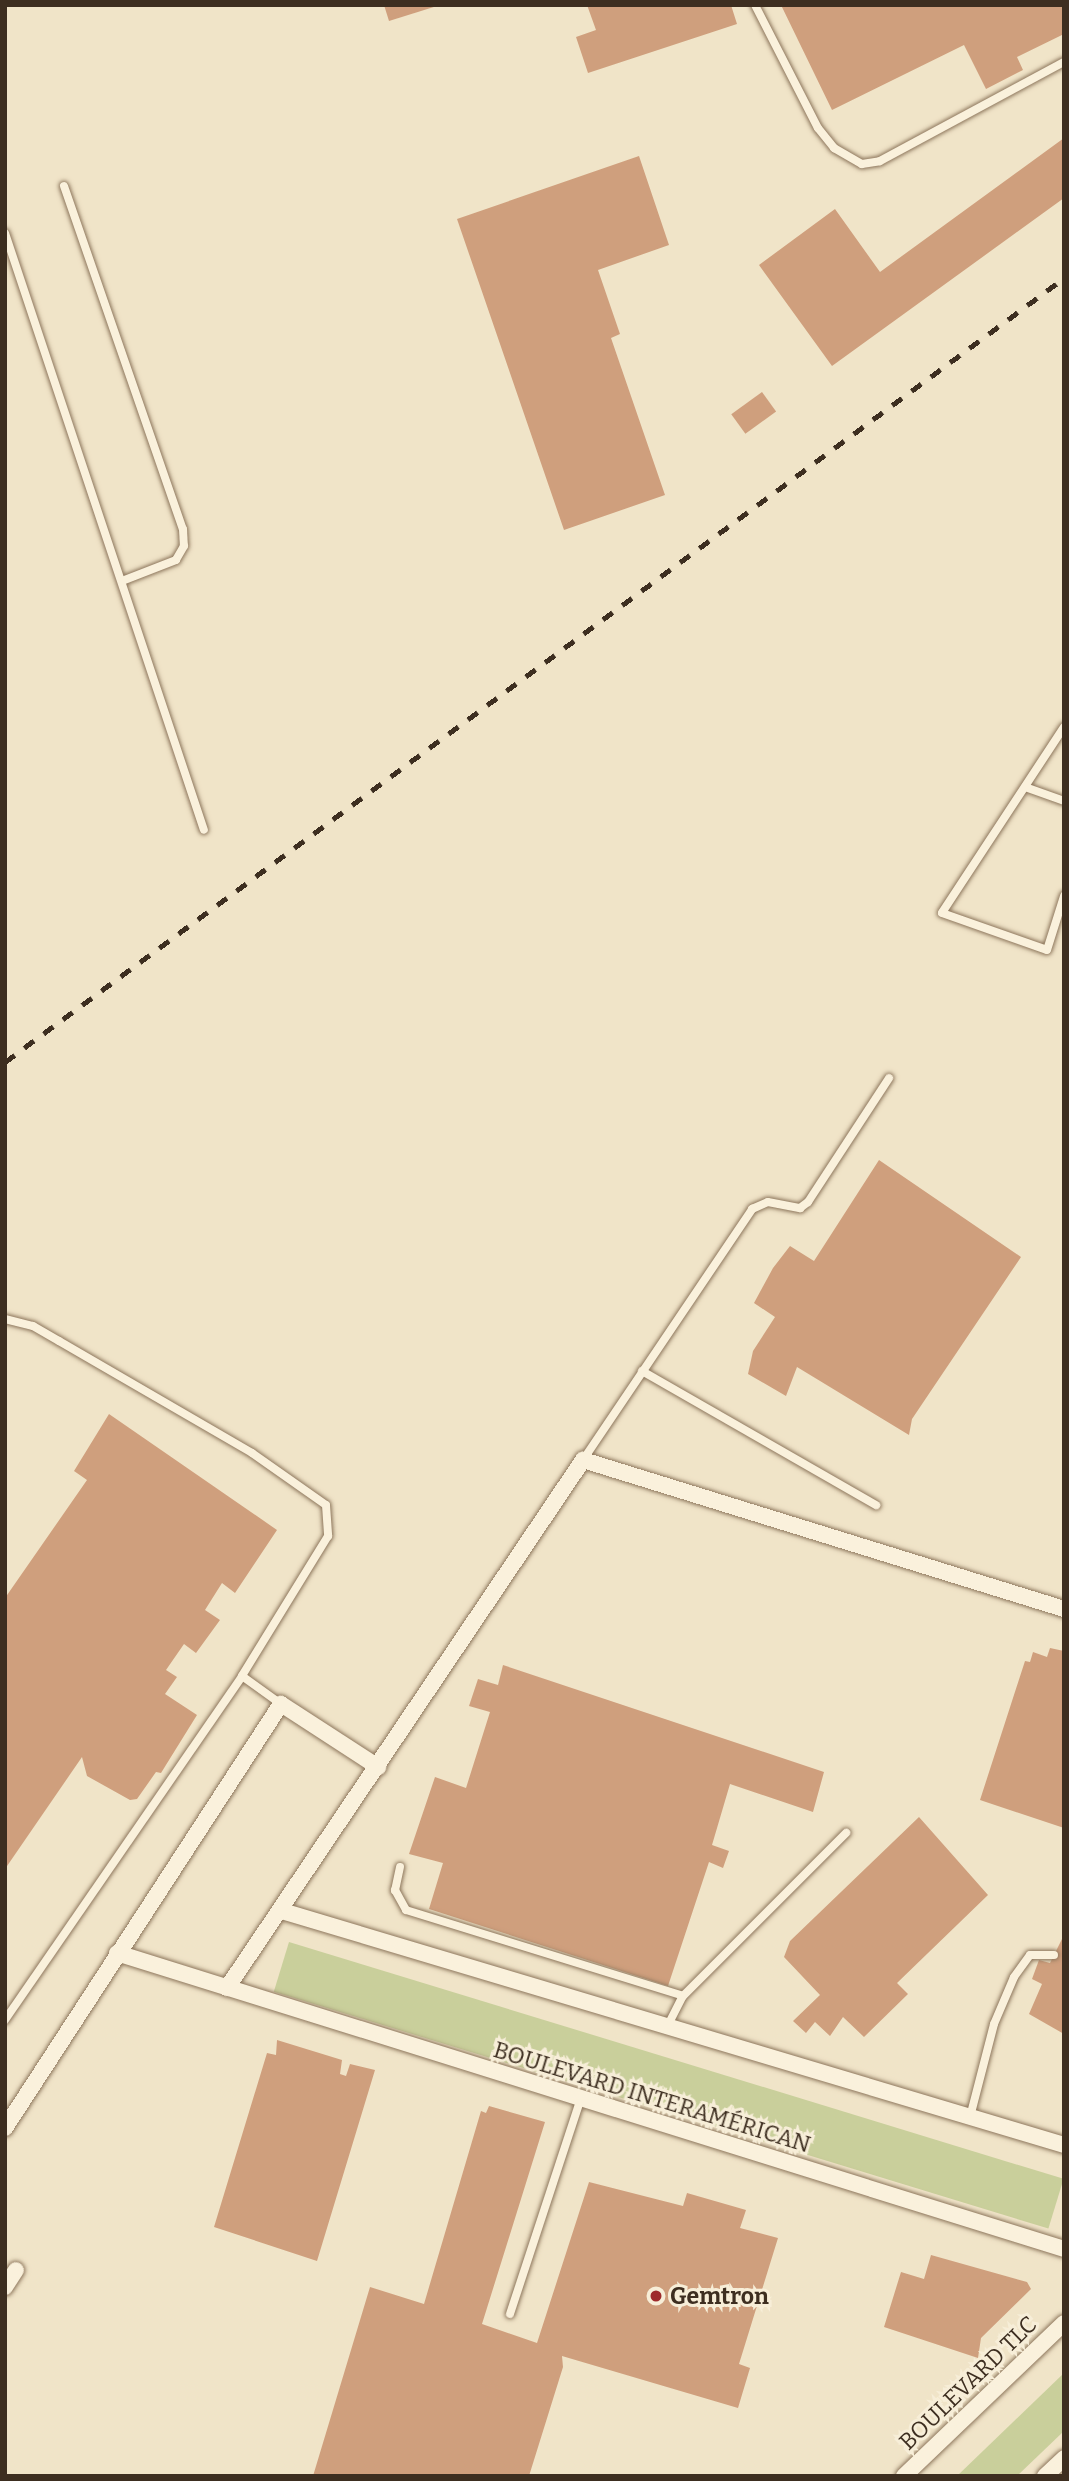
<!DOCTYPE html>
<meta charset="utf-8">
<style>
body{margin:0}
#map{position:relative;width:1069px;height:2481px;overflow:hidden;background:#f0e4c8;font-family:Bitter,serif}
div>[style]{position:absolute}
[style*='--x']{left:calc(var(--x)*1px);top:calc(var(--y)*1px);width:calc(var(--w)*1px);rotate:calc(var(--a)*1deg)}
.green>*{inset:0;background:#c9cf9b;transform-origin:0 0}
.building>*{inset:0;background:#cf9f7d;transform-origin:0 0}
.roads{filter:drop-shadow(0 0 2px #8d765c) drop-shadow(0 0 2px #8d765c)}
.service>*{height:8px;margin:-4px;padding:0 4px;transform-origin:4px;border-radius:4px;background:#faf1dc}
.minor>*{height:16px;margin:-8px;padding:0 8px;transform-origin:8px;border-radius:8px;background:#faf1dc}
.rail>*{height:5px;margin-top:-2.5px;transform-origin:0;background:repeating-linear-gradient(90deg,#3d2e20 0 12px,transparent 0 24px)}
.dots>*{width:19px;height:19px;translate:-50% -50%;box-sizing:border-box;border:4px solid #f7eed8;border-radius:50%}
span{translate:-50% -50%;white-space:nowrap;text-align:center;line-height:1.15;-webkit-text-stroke:6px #f7eed8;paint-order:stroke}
.street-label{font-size:23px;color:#3d2e20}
.poi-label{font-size:23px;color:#3d2e20;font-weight:700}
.left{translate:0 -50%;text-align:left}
.frame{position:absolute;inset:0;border:7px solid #3d2e20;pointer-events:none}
</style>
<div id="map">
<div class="green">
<i style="left:289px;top:1942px;width:810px;height:52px;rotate:17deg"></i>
<i style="clip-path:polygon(1064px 2373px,1064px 2431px,1017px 2476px,957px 2476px)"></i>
</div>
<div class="building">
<i style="clip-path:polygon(384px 5px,436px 5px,437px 6px,389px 21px)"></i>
<i style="clip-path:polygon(587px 5px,731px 5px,737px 24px,588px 73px,576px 37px,596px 30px)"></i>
<i style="clip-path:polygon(781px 5px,1064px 5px,1064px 34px,1017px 57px,1023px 70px,986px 89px,964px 45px,832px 110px)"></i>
<i style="clip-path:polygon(1064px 138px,1064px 198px,832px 366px,759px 265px,835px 209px,880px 272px)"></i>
<i style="clip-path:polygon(639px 156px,669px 245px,598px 270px,620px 334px,611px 338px,665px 495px,564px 530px,457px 219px)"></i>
<i style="left:762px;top:392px;width:24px;height:38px;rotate:54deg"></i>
<i style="clip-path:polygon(879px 1160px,1021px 1257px,912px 1419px,909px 1435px,797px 1367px,786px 1396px,748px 1374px,753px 1351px,775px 1317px,754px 1303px,773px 1268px,790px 1246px,814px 1261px)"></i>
<i style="clip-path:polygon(109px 1414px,277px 1530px,235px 1593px,222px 1583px,205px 1610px,220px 1620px,196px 1653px,184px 1644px,166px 1670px,177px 1677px,165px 1694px,197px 1715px,161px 1773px,156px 1772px,137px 1799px,130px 1800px,87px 1776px,82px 1757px,5px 1869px,5px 1598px,87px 1480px,74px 1471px)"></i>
<i style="clip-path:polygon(1050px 1648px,1064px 1651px,1064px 1828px,980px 1800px,1025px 1661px,1030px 1662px,1033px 1652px,1047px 1657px)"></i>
<i style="clip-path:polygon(503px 1665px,824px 1772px,813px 1812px,730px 1784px,712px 1845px,729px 1851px,723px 1868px,709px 1862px,668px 1986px,429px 1909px,443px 1863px,409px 1854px,435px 1777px,466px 1788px,490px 1712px,469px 1706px,478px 1679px,498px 1685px)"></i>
<i style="clip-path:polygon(919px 1817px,988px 1895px,897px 1983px,908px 1994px,864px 2037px,843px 2017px,830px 2036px,815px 2022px,806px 2033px,793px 2021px,820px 1995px,784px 1957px,790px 1941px)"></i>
<i style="clip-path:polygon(1064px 1935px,1064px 2034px,1029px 2014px,1042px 1984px,1032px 1979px,1039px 1960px,1050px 1963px)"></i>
<i style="clip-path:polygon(277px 2040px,342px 2060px,340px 2074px,346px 2076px,350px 2064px,375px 2070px,317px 2261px,214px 2227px,267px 2053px,276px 2055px)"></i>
<i style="clip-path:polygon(489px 2106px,545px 2122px,482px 2324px,537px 2343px,589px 2182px,683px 2206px,687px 2193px,746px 2210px,740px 2228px,778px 2238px,739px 2364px,750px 2368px,738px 2408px,562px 2356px,563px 2367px,529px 2476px,313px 2476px,370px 2287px,424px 2304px,481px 2111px,486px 2113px)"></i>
<i style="clip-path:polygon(931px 2255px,1027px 2282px,1031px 2289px,981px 2338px,978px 2358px,884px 2327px,901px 2272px,924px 2279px)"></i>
</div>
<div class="roads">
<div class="service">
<i style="--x:755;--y:5;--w:138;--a:62.9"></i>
<i style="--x:818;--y:128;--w:26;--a:51"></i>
<i style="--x:834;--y:148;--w:32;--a:30"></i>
<i style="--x:862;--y:164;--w:18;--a:-9"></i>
<i style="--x:880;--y:161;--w:209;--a:-28.3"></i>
<i style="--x:64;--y:186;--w:363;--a:70.9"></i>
<i style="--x:183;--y:529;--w:17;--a:87"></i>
<i style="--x:184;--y:546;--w:16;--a:120"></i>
<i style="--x:176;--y:560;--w:58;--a:158.7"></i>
<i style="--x:5;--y:233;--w:629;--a:71.57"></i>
<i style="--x:1064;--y:727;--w:222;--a:123.3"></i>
<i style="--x:942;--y:913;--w:111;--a:19.4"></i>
<i style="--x:1047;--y:950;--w:57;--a:-72.5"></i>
<i style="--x:1025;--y:787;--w:41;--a:19.7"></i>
<i style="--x:5;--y:1319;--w:29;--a:14"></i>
<i style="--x:33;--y:1326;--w:30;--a:30"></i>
<i style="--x:59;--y:1341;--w:223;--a:30.1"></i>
<i style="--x:252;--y:1453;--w:90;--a:35.1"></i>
<i style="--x:326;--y:1505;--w:31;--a:86"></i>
<i style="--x:328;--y:1536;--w:164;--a:121.6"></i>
<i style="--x:242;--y:1676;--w:48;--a:35.7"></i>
<i style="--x:642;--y:1371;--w:270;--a:29.8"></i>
<i style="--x:583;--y:1460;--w:303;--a:-56"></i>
<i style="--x:752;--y:1209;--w:17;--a:-24"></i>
<i style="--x:768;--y:1202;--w:33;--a:11"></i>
<i style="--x:800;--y:1208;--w:10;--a:-37"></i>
<i style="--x:808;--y:1202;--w:148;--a:-56.8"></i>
<i style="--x:400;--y:1867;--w:24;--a:102"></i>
<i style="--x:395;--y:1890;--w:23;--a:61"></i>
<i style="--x:406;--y:1910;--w:290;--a:17.2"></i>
<i style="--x:5;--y:2020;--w:418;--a:-55.4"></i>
<i style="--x:668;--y:2025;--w:33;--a:-63"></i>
<i style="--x:683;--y:1996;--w:231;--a:-45"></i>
<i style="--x:970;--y:2117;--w:96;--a:-75.5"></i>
<i style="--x:994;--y:2024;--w:51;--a:-66.9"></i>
<i style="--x:1014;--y:1977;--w:27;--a:-54"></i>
<i style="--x:1030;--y:1955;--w:24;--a:0"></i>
<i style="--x:510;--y:2314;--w:227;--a:-71.8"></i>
</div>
<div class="minor">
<i style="--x:282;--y:1911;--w:816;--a:16.66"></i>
<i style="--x:117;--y:1953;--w:992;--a:17.36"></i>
<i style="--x:227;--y:1988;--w:637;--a:-56.01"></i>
<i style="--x:583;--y:1460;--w:504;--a:17.21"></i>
<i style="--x:5;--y:2128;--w:506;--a:-56.94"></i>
<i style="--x:281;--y:1704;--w:116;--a:33"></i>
<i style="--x:5;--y:2287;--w:20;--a:-57"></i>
<i style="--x:904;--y:2476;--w:221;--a:-43.7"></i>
<i style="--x:1045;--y:2476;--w:26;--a:-43"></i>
</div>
</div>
<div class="rail">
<i style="--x:5;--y:1062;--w:1318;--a:-36.51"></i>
</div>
<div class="dots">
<i style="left:656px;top:2296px;background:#9e2a2b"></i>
</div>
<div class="street-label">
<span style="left:652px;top:2097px;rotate:17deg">BOULEVARD INTERAMÉRICAN</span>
<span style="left:968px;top:2383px;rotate:-44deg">BOULEVARD TLC</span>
</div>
<div class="poi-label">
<span class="left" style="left:670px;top:2296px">Gemtron</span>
</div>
<div class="frame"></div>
</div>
